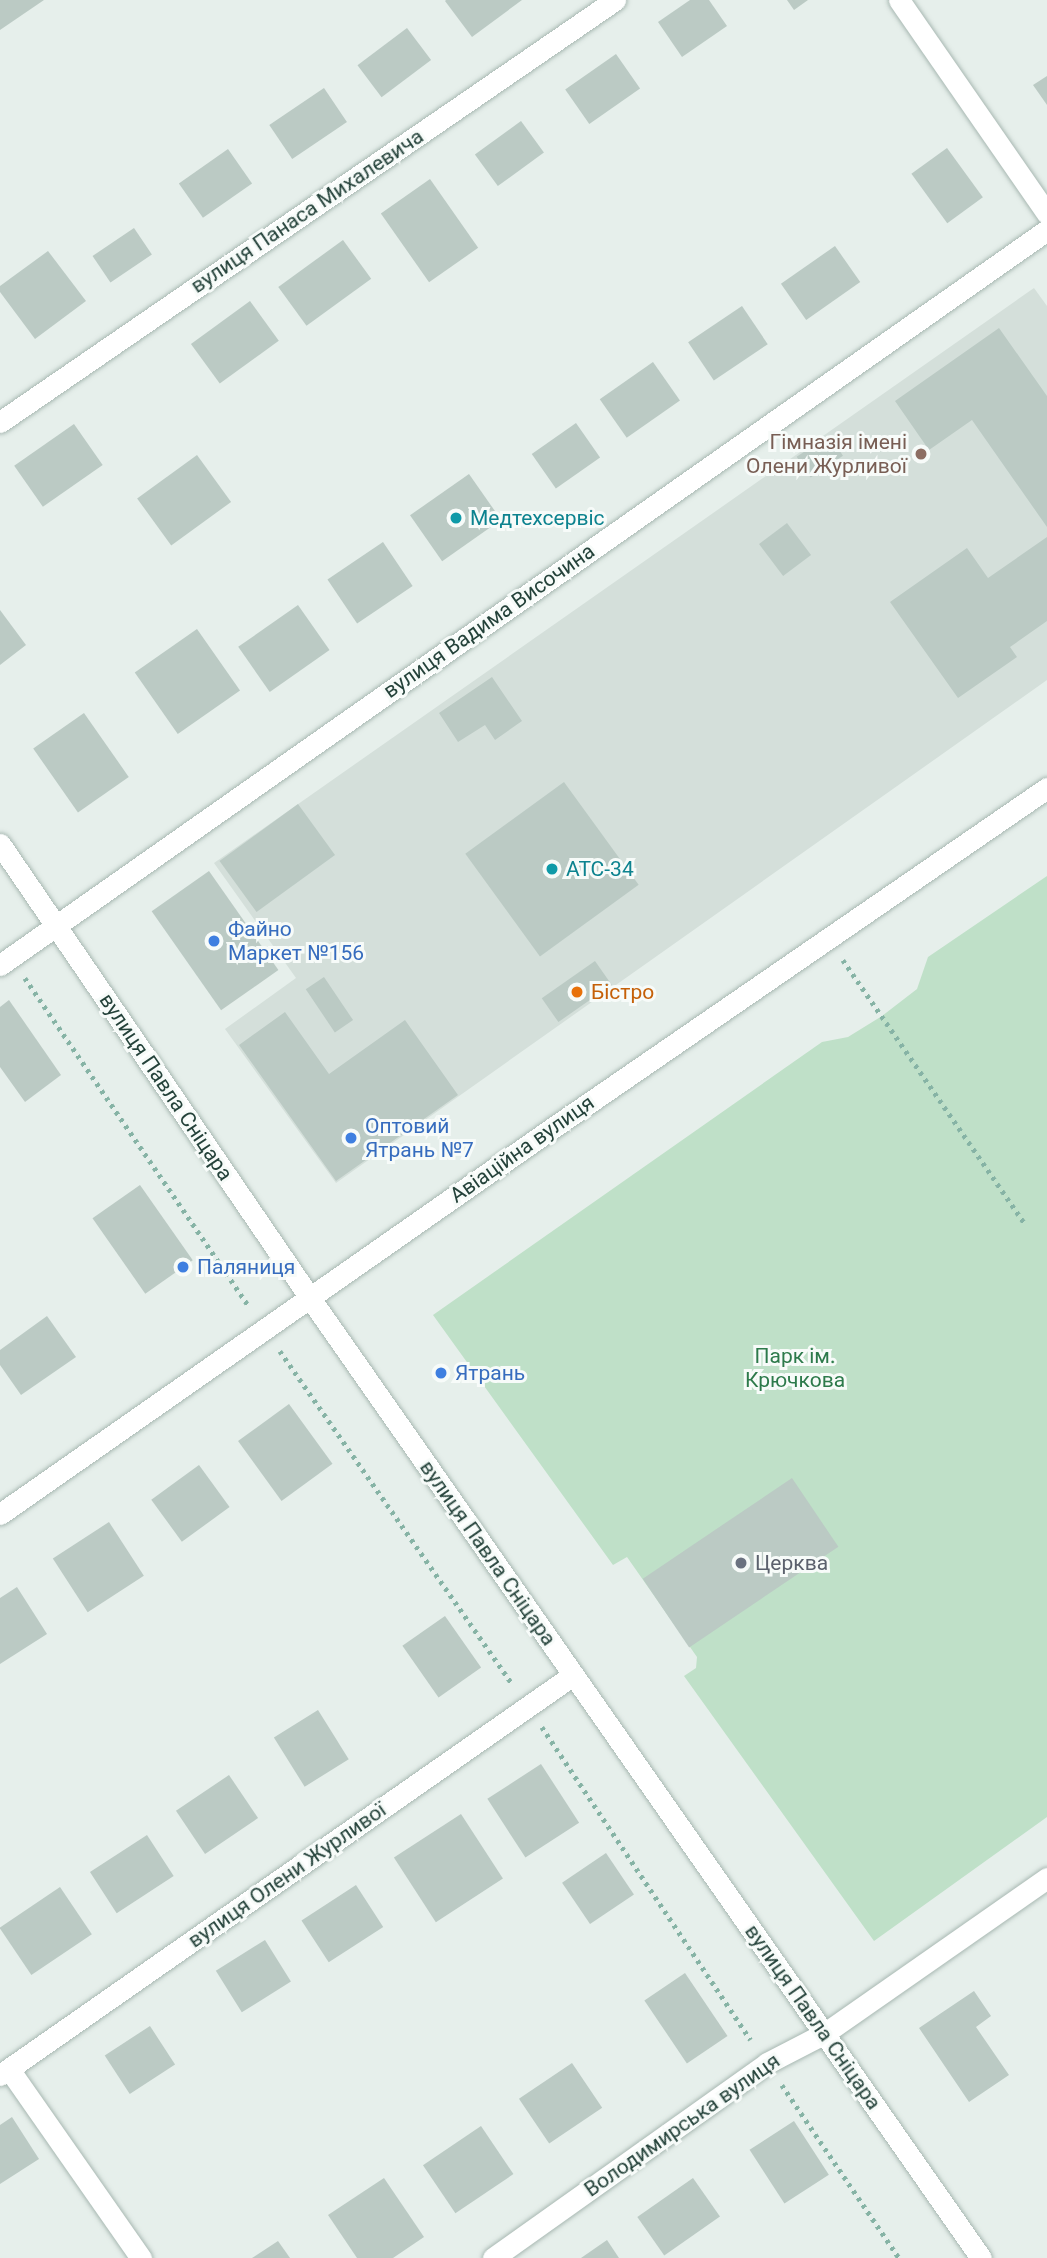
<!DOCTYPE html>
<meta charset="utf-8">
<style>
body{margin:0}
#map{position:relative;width:1047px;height:2258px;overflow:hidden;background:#e6efeb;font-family:Roboto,sans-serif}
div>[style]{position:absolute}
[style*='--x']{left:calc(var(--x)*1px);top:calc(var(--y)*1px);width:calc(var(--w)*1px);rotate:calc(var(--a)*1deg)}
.built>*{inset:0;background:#d4dfda}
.green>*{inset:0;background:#bfe0c8}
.building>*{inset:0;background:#bbcac4;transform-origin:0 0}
.path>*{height:4.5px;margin-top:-2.25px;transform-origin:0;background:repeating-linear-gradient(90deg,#86b3a5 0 3.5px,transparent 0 8.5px)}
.roads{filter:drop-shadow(0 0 2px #a8b8b2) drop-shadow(0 0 2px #a8b8b2)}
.minor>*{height:21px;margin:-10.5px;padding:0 10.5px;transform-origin:10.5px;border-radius:10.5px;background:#fff}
.dots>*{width:19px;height:19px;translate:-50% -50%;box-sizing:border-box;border:4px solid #f7fbf9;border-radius:50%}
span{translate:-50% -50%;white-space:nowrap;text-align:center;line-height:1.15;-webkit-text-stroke:6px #f7fbf9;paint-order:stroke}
.street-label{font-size:21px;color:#24423a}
.education-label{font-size:21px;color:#785e54}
.right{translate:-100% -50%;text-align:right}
.culture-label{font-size:21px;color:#0d838f}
.left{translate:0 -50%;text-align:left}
.shop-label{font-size:21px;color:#366cbe}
.food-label{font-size:21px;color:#c56008}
.park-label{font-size:21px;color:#2d7a4b}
.worship-label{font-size:21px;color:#5b616d}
</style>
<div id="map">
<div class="built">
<i style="clip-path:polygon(1034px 288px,1047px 306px,1047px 680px,336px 1183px,225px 1029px,296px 978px,214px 863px)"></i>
</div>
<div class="green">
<i style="clip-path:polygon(1047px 876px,1047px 1817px,874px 1941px,684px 1676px,696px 1668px,697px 1657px,627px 1557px,613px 1565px,433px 1315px,822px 1042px,848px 1037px,882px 1016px,917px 989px,928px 957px)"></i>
</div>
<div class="building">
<i style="clip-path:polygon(0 0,44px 0,0 30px)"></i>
<i style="clip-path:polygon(522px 0,472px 37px,445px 1px,446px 0)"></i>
<i style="clip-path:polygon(690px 0,709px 0,727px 26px,682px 57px,658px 22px)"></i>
<i style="clip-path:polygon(787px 0,808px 0,794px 10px)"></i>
<i style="left:407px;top:28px;width:40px;height:62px;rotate:53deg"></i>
<i style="left:616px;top:54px;width:42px;height:62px;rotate:55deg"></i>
<i style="clip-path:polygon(1047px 76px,1047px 105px,1033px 85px)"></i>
<i style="left:324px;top:88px;width:41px;height:66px;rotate:56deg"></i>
<i style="left:521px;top:121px;width:39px;height:57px;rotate:54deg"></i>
<i style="left:947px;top:148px;width:61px;height:44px;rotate:54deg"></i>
<i style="left:228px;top:149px;width:42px;height:60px;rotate:55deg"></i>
<i style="left:430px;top:179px;width:84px;height:60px;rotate:55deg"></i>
<i style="left:134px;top:228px;width:32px;height:50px;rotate:56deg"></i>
<i style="left:343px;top:240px;width:48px;height:80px;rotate:54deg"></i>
<i style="left:835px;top:246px;width:44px;height:66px;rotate:55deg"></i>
<i style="clip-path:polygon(48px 251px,86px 301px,35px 339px,0 292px,0 286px)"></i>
<i style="left:250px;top:301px;width:49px;height:73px;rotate:54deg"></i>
<i style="left:742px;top:306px;width:46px;height:65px;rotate:56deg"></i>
<i style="clip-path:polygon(999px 328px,1047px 396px,1047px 527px,972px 420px,929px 450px,895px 401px)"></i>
<i style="left:653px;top:362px;width:47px;height:65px;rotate:55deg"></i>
<i style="left:576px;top:423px;width:42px;height:54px;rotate:55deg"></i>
<i style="left:74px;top:424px;width:50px;height:73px;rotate:55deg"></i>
<i style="left:829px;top:435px;width:25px;height:39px;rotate:56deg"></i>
<i style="left:197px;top:455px;width:58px;height:74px;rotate:54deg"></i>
<i style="left:469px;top:474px;width:56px;height:72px;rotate:55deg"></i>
<i style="left:787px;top:523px;width:40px;height:35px;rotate:53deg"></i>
<i style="clip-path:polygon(1047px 537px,1047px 621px,1010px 647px,1017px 657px,958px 698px,890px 602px,967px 548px,988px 578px)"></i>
<i style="left:383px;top:542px;width:53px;height:67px;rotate:56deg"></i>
<i style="left:298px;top:605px;width:55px;height:73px;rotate:55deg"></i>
<i style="clip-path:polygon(0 610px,26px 645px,0 665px)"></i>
<i style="left:197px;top:629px;width:75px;height:76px;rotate:55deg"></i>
<i style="clip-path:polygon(492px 677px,522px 721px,495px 740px,485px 725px,458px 742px,439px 713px)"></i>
<i style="left:84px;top:713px;width:78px;height:62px;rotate:55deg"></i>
<i style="left:564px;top:782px;width:127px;height:122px;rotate:54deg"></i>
<i style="left:298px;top:804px;width:63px;height:97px;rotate:54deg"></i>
<i style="left:209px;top:871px;width:121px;height:70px;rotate:55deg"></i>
<i style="left:595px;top:961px;width:29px;height:65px;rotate:55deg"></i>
<i style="left:324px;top:977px;width:52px;height:22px;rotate:56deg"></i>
<i style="clip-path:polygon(9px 1000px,61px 1075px,25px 1102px,0 1067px,0 1007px)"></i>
<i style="clip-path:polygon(285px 1012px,329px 1074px,405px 1020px,458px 1095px,336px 1181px,239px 1045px)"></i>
<i style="left:140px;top:1185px;width:92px;height:58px;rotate:55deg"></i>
<i style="clip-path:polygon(47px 1316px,76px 1357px,21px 1395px,0 1365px,0 1350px)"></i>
<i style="left:289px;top:1404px;width:74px;height:63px;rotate:54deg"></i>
<i style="left:199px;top:1465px;width:52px;height:59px;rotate:54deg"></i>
<i style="left:792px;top:1478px;width:83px;height:180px;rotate:56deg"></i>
<i style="left:109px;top:1522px;width:64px;height:67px;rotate:57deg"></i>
<i style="clip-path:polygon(17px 1587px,47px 1634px,0 1664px,0 1598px)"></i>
<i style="left:445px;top:1616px;width:63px;height:52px;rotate:55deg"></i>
<i style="left:318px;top:1710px;width:58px;height:52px;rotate:58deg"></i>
<i style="left:541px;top:1764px;width:70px;height:64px;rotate:57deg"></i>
<i style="left:229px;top:1775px;width:52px;height:64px;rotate:56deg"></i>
<i style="left:461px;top:1814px;width:77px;height:80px;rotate:57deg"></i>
<i style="left:147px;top:1835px;width:49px;height:68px;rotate:57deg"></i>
<i style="left:606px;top:1853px;width:50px;height:53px;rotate:56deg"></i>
<i style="left:356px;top:1885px;width:50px;height:65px;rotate:57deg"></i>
<i style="left:60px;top:1887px;width:57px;height:73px;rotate:56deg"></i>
<i style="left:265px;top:1940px;width:49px;height:58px;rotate:58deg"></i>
<i style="left:685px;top:1973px;width:76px;height:49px;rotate:56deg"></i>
<i style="clip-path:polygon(974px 1991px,991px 2016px,976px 2027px,1009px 2075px,969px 2102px,919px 2028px)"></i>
<i style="left:150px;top:2026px;width:46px;height:54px;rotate:57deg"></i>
<i style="left:572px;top:2063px;width:54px;height:64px;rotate:56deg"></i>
<i style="clip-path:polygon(12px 2117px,39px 2159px,0 2184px,0 2125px)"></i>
<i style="left:794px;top:2121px;width:64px;height:53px;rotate:57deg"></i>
<i style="left:481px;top:2126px;width:58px;height:70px;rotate:56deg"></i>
<i style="clip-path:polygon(384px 2178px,424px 2237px,393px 2258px,357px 2258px,328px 2215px)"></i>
<i style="left:693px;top:2178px;width:47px;height:68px;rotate:55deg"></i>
<i style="clip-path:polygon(607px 2240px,619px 2258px,581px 2258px)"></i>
<i style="clip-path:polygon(278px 2241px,290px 2258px,252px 2258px)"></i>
</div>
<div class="path">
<i style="--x:843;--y:960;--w:321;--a:55.4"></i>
<i style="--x:25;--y:978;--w:397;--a:55.7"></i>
<i style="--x:280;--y:1351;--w:407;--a:55.1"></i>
<i style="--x:542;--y:1727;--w:376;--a:56.3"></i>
<i style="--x:782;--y:2085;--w:209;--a:55.9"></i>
</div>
<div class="roads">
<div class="minor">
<i style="--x:899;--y:0;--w:260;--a:55.3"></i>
<i style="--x:0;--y:422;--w:746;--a:-34.46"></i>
<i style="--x:0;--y:844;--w:550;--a:55.67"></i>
<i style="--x:310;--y:1298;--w:1171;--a:55.05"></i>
<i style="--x:0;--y:965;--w:1279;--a:-35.07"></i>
<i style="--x:0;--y:1514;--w:672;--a:-34.94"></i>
<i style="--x:551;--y:1129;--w:602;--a:-34.51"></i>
<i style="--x:9;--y:2069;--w:231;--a:55.1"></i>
<i style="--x:0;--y:2075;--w:699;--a:-34.92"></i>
<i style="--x:493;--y:2258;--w:336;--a:-35.4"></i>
<i style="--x:767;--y:2063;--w:65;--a:-27.3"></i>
<i style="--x:825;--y:2033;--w:271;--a:-34.9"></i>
</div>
</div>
<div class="dots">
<i style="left:921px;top:454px;background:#8d6e63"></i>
<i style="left:456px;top:518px;background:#0f9aa8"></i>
<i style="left:552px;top:869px;background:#0f9aa8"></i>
<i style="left:214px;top:941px;background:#3f7fe0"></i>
<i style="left:577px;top:992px;background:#e8710a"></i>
<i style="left:351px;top:1138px;background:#3f7fe0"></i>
<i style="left:183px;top:1267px;background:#3f7fe0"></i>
<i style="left:441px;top:1373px;background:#3f7fe0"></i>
<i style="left:741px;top:1563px;background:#6b7280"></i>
</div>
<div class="street-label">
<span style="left:307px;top:211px;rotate:-34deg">вулиця Панаса Михалевича</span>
<span style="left:489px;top:621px;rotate:-35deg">вулиця Вадима Височина</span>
<span style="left:166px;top:1087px;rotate:56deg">вулиця Павла Сніцара</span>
<span style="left:522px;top:1149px;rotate:-35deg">Авіаційна вулиця</span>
<span style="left:488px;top:1553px;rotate:55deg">вулиця Павла Сніцара</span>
<span style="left:287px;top:1875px;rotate:-35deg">вулиця Олени Журливої</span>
<span style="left:813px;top:2017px;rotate:55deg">вулиця Павла Сніцара</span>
<span style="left:682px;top:2125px;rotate:-35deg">Володимирська вулиця</span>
</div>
<div class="education-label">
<span class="right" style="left:907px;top:454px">Гімназія імені<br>Олени Журливої</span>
</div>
<div class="culture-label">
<span class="left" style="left:470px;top:518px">Медтехсервіс</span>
<span class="left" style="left:566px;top:869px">АТС-34</span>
</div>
<div class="shop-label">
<span class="left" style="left:228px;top:941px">Файно<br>Маркет №156</span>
<span class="left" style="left:365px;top:1138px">Оптовий<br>Ятрань №7</span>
<span class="left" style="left:197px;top:1267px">Паляниця</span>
<span class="left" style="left:455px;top:1373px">Ятрань</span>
</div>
<div class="food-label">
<span class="left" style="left:591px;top:992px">Бістро</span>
</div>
<div class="park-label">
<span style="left:795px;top:1368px">Парк ім.<br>Крючкова</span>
</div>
<div class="worship-label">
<span class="left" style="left:755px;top:1563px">Церква</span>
</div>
</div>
